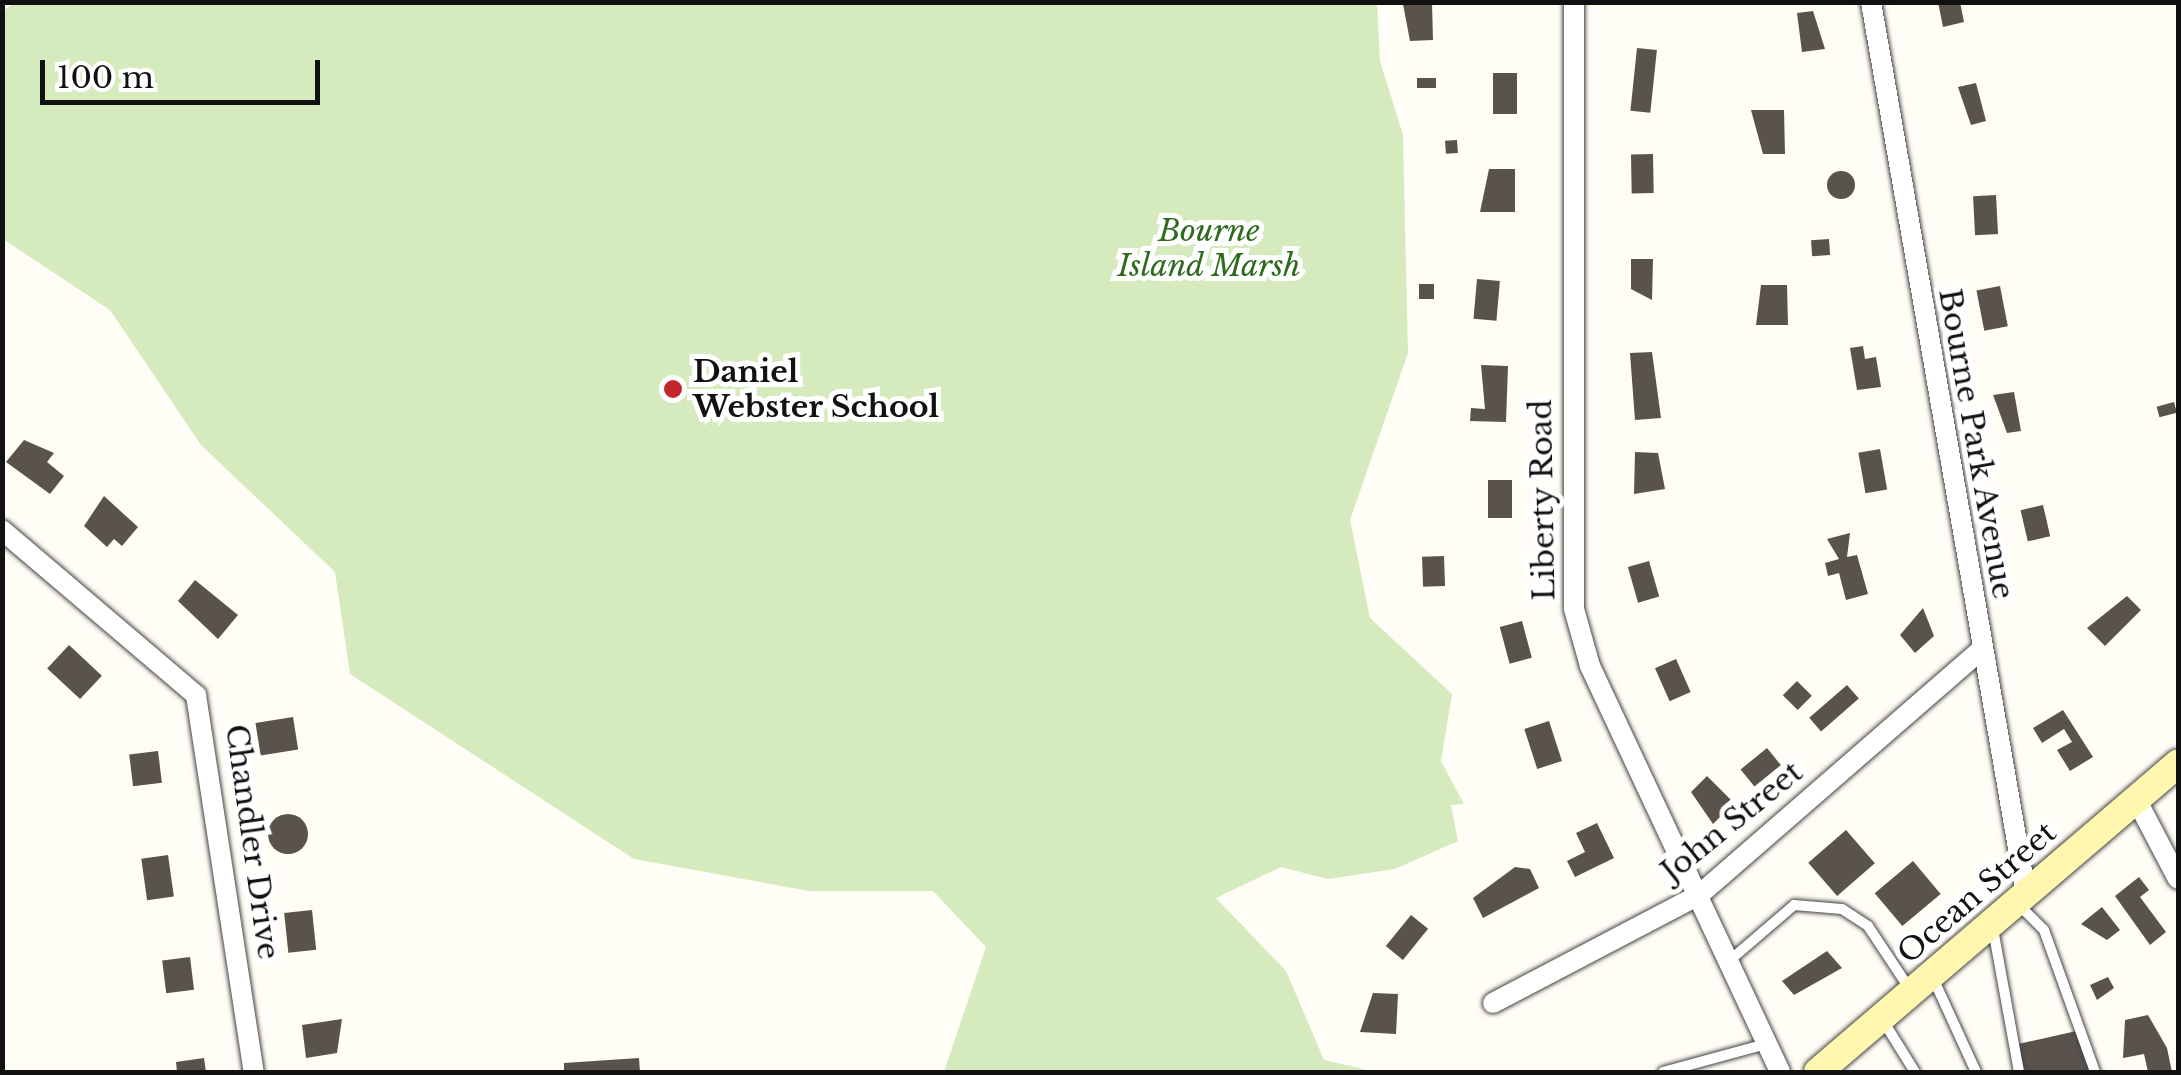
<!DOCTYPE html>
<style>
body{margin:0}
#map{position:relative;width:2181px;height:1075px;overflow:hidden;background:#fffdf5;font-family:"Libre Baskerville",serif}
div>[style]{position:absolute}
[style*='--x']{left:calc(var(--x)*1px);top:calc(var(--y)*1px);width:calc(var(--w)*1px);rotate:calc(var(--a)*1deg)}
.green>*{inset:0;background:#d5ebbd}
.building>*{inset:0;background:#5a524d;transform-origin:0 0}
.round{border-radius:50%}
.roads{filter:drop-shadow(0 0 2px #444) drop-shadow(0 0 2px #444)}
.lane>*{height:10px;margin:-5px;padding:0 5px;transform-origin:5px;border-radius:5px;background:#fff}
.street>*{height:20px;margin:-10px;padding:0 10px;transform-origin:10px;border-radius:10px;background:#fff}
.secondary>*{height:28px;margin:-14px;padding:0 14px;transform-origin:14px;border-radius:14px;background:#fff6b0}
.dots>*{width:28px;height:28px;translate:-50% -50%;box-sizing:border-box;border:5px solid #fff;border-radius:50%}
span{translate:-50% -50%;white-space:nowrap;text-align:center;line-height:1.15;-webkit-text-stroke:10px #fff;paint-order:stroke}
.park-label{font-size:30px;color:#2f6b1f;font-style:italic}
.poi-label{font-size:30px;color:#111;font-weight:700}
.left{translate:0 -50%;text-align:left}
.street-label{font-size:30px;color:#111}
.frame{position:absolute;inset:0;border:5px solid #111;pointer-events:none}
.scale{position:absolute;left:40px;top:60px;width:280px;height:45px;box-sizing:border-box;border:5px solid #111;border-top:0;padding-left:12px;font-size:30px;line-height:35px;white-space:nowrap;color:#111;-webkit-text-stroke:8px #fff;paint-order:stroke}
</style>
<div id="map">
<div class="green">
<i style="clip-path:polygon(15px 2px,1377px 3px,1380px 61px,1403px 135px,1408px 353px,1350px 520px,1370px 618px,1452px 694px,1441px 761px,1464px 804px,1451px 805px,1458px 841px,1395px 869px,1328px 879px,1281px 867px,1216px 898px,1286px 971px,1324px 1060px,1376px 1072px,944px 1072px,986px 947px,933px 891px,809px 891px,634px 859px,350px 674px,335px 572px,201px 445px,110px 310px,3px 239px,3px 11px)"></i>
</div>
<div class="building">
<i style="clip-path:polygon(1938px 2px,1960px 2px,1964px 22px,1943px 27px)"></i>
<i style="clip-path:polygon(1432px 3px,1433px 40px,1410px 41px,1403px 4px)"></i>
<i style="clip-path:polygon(1813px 11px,1825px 49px,1802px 52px,1797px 13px)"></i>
<i style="left:1637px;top:48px;width:20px;height:63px;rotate:6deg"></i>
<i style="left:1493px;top:73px;width:24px;height:41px"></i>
<i style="left:1417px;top:78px;width:19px;height:10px"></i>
<i style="clip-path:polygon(1976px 83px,1986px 121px,1971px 125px,1958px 87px)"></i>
<i style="clip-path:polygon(1751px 110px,1784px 110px,1785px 154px,1763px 154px)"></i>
<i style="left:1457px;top:140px;width:13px;height:12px;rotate:86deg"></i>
<i style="left:1653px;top:154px;width:39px;height:22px;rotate:89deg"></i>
<i style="clip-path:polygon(1489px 169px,1515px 169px,1515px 212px,1480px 212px)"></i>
<i class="round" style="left:1827px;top:171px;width:28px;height:28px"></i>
<i style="left:1996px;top:195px;width:39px;height:23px;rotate:87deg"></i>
<i style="left:1829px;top:239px;width:16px;height:18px;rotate:86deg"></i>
<i style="clip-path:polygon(1631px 259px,1653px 259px,1652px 300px,1631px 289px)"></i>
<i style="left:1477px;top:279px;width:23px;height:40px;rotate:5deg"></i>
<i style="left:1419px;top:284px;width:15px;height:15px"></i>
<i style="clip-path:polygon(1761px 285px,1787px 285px,1788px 325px,1756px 325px)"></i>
<i style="left:2000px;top:286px;width:41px;height:24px;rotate:79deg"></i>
<i style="clip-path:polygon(1863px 346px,1865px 359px,1876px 357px,1881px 387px,1857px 390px,1850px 348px)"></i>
<i style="clip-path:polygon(1652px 352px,1661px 418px,1635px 420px,1630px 353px)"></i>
<i style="clip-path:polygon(1481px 365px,1508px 366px,1506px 422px,1470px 421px,1471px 408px,1485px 409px)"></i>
<i style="clip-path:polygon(2014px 392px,2021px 431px,2007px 433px,1993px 395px)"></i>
<i style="left:2174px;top:402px;width:11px;height:18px;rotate:75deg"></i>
<i style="clip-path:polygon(24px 440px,54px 453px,47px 462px,64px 476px,50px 494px,6px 462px)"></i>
<i style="left:1880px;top:449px;width:41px;height:22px;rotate:80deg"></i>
<i style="clip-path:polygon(1635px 452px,1658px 453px,1665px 489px,1634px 494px)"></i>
<i style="left:1488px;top:480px;width:24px;height:38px"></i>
<i style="clip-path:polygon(104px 496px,138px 527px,122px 546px,114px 539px,107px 547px,84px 526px)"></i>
<i style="left:2043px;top:505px;width:32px;height:23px;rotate:77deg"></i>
<i style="clip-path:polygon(1850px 533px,1847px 557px,1857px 555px,1868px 594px,1846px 600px,1839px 573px,1828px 576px,1825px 563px,1839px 559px,1827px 539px)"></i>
<i style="left:1444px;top:556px;width:30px;height:22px;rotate:88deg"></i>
<i style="left:1649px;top:561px;width:37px;height:22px;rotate:74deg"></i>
<i style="clip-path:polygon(195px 580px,238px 615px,218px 639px,178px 601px)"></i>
<i style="clip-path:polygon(2127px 596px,2141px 610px,2105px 646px,2087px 628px)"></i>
<i style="clip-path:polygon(1923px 608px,1934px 636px,1915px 653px,1900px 635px)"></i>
<i style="left:1522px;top:621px;width:38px;height:23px;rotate:75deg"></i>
<i style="left:69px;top:645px;width:45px;height:32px;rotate:43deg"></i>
<i style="left:1676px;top:659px;width:36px;height:23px;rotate:66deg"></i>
<i style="left:1797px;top:681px;width:21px;height:20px;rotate:45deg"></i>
<i style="left:1847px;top:685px;width:18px;height:50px;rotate:49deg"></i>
<i style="clip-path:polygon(2063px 710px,2093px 757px,2070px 771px,2057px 750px,2072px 742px,2064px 729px,2042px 743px,2033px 728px)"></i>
<i style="left:293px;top:717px;width:33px;height:38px;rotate:81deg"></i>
<i style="left:1549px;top:721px;width:42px;height:26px;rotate:72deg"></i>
<i style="left:1767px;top:748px;width:22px;height:34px;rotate:51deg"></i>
<i style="left:158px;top:751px;width:32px;height:29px;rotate:83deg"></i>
<i style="clip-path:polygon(1707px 776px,1734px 803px,1713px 824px,1691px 792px)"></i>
<i class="round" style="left:268px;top:814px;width:40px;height:40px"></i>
<i style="clip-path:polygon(1597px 823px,1614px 858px,1575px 877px,1567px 861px,1585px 852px,1576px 833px)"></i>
<i style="left:1846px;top:830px;width:44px;height:50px;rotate:49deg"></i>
<i style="left:168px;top:855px;width:42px;height:27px;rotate:82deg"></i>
<i style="left:1913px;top:861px;width:43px;height:50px;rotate:50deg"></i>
<i style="clip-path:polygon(1515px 867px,1530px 869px,1539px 888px,1483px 918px,1473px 898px)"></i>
<i style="clip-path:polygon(2139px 877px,2149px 890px,2140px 897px,2166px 932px,2150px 945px,2115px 896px)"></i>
<i style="clip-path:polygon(2102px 907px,2120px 930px,2107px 940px,2081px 924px)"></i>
<i style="left:312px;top:910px;width:40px;height:28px;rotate:84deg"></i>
<i style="left:1411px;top:915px;width:22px;height:40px;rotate:39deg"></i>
<i style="clip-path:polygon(1827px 951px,1842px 968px,1794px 995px,1782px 981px)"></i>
<i style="left:190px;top:957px;width:33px;height:28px;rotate:83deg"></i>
<i style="clip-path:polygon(2108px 977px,2114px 988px,2097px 1000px,2090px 985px)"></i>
<i style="clip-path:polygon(1373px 993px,1398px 994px,1396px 1034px,1360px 1032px)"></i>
<i style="clip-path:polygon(2148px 1015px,2167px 1048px,2172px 1072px,2148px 1072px,2144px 1054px,2123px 1058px,2125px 1020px)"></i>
<i style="clip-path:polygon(342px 1019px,337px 1053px,306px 1058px,302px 1025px)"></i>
<i style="clip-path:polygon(2081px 1030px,2091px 1072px,2025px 1072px,2018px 1044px)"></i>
<i style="clip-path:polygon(204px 1058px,206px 1072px,177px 1072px,176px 1062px)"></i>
<i style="clip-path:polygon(639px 1058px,640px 1072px,564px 1072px,564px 1063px)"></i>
</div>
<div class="roads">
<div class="lane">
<i style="--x:2019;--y:905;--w:35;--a:45"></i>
<i style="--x:2044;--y:930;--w:151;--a:70.2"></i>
<i style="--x:1993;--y:929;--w:145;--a:79.7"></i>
<i style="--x:1729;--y:961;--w:86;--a:-40.7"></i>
<i style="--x:1794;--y:905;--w:48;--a:4.8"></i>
<i style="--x:1842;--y:909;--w:31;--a:33"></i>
<i style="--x:1868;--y:926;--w:78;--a:56.5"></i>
<i style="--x:1933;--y:978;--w:103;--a:65.4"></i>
<i style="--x:1882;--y:1019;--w:62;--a:58.1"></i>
<i style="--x:1663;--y:1072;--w:107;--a:-15.2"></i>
</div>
<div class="street">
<i style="--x:1574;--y:2;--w:607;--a:90"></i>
<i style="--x:1574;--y:609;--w:59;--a:74.3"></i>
<i style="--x:1590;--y:666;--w:448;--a:64.9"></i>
<i style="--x:1871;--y:2;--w:905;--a:80.14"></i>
<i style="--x:2;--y:530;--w:255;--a:40.4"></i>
<i style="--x:196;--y:695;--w:381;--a:81.3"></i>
<i style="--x:2136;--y:799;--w:90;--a:62.3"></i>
<i style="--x:1493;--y:1003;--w:233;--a:-27.7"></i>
<i style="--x:1699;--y:895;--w:375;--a:-41"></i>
</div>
<div class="secondary">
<i style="--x:1818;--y:1072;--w:474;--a:-40.6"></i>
</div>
</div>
<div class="dots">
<i style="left:673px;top:389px;background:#c4262e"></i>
</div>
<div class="park-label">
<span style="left:1209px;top:248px">Bourne<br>Island Marsh</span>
</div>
<div class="poi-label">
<span class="left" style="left:693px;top:389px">Daniel<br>Webster School</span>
</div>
<div class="street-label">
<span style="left:1976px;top:444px;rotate:80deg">Bourne Park Avenue</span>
<span style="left:1543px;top:500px;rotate:-91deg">Liberty Road</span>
<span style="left:1732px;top:822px;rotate:-39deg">John Street</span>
<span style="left:252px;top:842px;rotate:82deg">Chandler Drive</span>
<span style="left:1977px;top:893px;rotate:-41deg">Ocean Street</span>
</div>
<div class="frame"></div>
<div class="scale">100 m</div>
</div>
